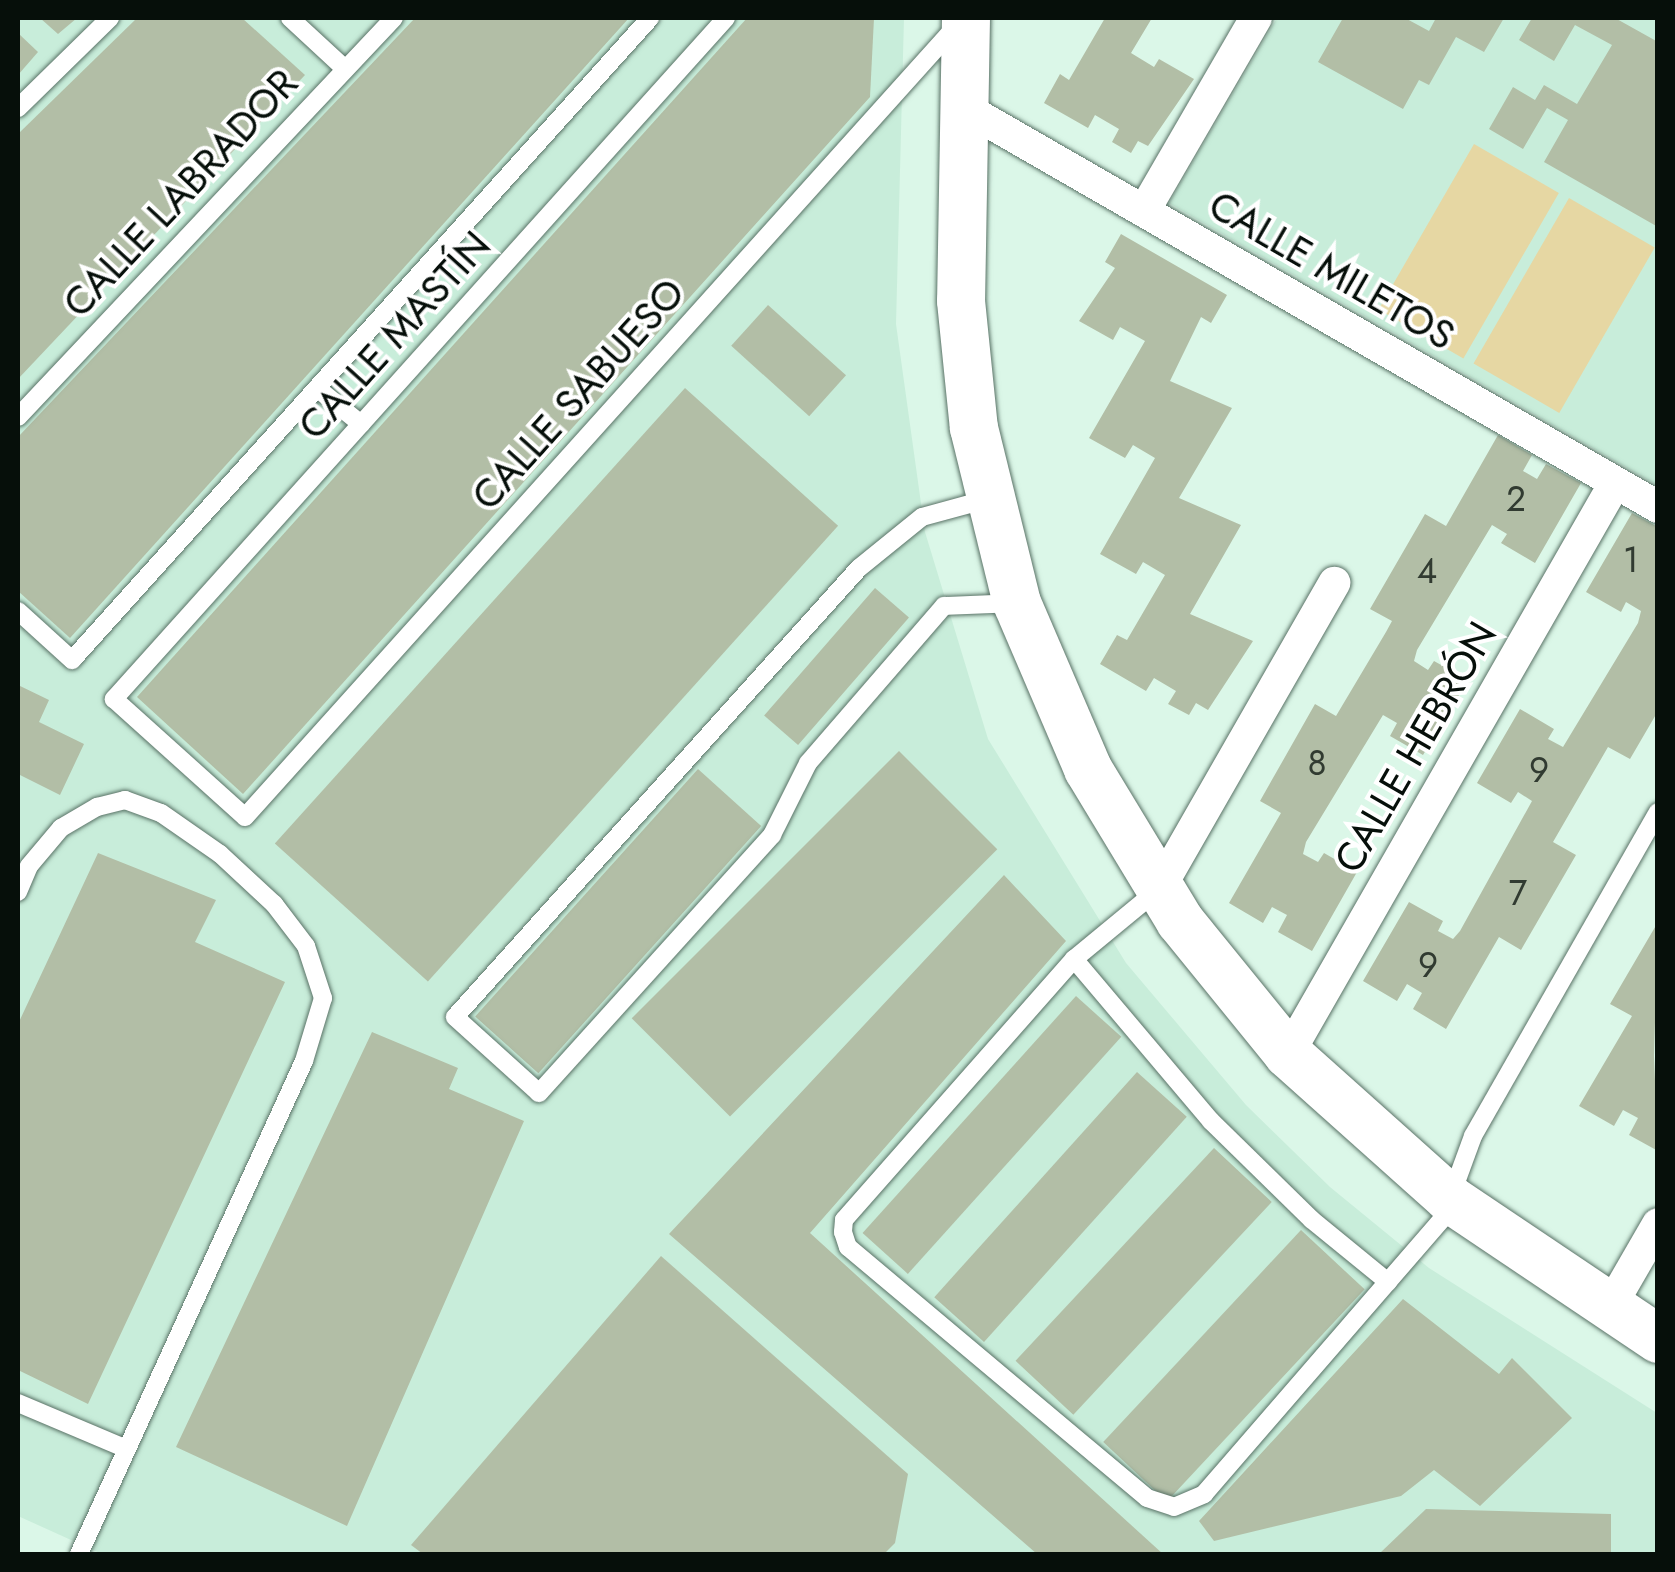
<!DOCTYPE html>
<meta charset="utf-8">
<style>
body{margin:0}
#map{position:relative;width:1675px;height:1572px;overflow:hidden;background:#dbf7e8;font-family:Jost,sans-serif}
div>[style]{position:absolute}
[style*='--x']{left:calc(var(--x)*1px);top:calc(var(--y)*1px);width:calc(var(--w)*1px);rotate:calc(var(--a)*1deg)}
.built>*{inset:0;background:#c8edda}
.green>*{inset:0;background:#e6d7a3;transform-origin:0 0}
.building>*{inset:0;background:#b2bea6;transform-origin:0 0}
.roads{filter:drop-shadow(0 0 2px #597266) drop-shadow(0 0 2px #597266)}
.lane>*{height:18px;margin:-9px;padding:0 9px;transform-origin:9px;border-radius:9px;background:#fff}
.street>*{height:32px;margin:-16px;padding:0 16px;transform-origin:16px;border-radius:16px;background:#fff}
.secondary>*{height:48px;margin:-24px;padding:0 24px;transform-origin:24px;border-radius:24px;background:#fff}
span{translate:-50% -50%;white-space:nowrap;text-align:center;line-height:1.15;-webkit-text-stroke:8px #fff;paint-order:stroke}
.number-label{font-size:35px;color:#313b31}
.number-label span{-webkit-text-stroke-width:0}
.street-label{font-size:40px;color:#060f0a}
.frame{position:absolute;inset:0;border:20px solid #060f0a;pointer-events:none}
</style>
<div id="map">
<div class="built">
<i style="clip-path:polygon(18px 18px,904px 18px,896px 324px,925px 532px,988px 739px,1126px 963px,1246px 1105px,1330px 1187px,1429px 1268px,1657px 1413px,1657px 1554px,102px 1554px,18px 1516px)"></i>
<i style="clip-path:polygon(1277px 18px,1657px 18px,1657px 485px,1169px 203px)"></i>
</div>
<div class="green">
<i style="left:1474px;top:144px;width:98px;height:191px;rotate:30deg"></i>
<i style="left:1569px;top:198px;width:99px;height:191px;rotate:30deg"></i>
</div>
<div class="building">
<i style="clip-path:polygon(40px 18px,77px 18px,58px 34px)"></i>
<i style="clip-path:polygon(137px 18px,242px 18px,305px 75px,18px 379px,18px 134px)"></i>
<i style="clip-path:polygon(415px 18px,629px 18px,70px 638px,18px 591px,18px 437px)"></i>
<i style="clip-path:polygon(747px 18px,874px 18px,870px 97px,243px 794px,137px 697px)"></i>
<i style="clip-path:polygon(1105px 18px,1152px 18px,1131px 53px,1154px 67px,1159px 59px,1194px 79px,1148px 146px,1138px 141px,1131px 153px,1112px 142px,1119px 129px,1095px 115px,1088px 128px,1044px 103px,1060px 74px,1069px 80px)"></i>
<i style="clip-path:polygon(1343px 18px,1405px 18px,1429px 31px,1436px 18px,1504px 18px,1484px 52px,1456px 37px,1429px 85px,1419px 80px,1403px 109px,1318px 62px)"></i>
<i style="clip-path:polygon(1532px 18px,1615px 18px,1658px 42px,1658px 227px,1544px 162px,1568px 120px,1547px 108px,1523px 149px,1489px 129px,1513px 87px,1535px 100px,1544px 85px,1577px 104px,1612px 45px,1575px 25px,1554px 61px,1519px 40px)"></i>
<i style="clip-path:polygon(18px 33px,38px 52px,18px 75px)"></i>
<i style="clip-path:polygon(1121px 234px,1227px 295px,1211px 323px,1201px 317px,1170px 381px,1232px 408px,1179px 498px,1241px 525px,1190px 614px,1253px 641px,1208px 710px,1196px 703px,1189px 715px,1168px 704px,1176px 691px,1154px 678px,1146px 691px,1100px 664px,1117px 635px,1127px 640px,1165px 575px,1143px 562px,1136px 574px,1100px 554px,1155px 458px,1133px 445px,1125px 458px,1089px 438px,1145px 341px,1120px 327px,1113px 340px,1079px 321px,1115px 268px,1105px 262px)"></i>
<i style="left:768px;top:305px;width:105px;height:55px;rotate:42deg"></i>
<i style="left:685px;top:388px;width:206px;height:613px;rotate:42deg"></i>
<i style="clip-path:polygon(1498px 435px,1532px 455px,1523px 471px,1537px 479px,1546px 464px,1581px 483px,1535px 563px,1501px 543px,1507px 534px,1492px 525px,1417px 650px,1414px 661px,1428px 670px,1434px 661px,1468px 680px,1423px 755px,1390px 736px,1397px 723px,1383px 715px,1306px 842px,1303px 854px,1318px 862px,1324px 853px,1357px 872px,1312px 951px,1278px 932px,1287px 915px,1272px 907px,1263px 923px,1229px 903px,1281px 813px,1260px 801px,1315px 704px,1336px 716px,1386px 632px,1392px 621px,1370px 609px,1425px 514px,1446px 526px)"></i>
<i style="clip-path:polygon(1632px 513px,1658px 527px,1658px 711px,1630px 759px,1608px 747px,1553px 842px,1576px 855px,1521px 950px,1499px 937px,1446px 1029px,1413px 1009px,1422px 993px,1407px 984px,1397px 1001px,1363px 981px,1409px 902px,1443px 921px,1438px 931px,1453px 939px,1460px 931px,1532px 801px,1518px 792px,1511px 803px,1477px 783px,1520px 709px,1554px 729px,1548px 739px,1563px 747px,1638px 623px,1641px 611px,1626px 602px,1621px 612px,1586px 592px)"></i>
<i style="left:875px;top:588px;width:45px;height:169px;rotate:41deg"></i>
<i style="clip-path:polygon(18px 685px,49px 700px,39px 722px,84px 744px,60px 795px,18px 774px)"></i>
<i style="left:899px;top:751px;width:139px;height:378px;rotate:45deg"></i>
<i style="left:698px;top:769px;width:85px;height:333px;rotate:42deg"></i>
<i style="clip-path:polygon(98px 853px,216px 900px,195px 942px,285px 982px,88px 1404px,18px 1370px,18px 1024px)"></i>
<i style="clip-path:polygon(1004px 875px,1066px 941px,810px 1233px,1163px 1554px,1037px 1554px,669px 1234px)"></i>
<i style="clip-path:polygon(1658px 922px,1654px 1056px,1658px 1151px,1629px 1135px,1638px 1118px,1623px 1110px,1614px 1126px,1579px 1106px,1632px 1016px,1610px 1004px)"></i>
<i style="left:1076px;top:996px;width:61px;height:319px;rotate:42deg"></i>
<i style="clip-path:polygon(372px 1032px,458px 1068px,449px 1089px,524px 1121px,347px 1526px,176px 1447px)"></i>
<i style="left:1137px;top:1072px;width:67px;height:303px;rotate:42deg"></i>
<i style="left:1214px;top:1148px;width:79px;height:291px;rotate:43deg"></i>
<i style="left:1301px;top:1230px;width:87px;height:290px;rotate:43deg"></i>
<i style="clip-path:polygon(661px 1256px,908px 1474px,895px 1543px,884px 1554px,423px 1554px,411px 1545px)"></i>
<i style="clip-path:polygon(1403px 1299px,1499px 1374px,1512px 1358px,1572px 1418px,1480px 1506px,1434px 1470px,1401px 1496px,1214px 1541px,1199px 1521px)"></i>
<i style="clip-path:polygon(1426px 1509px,1611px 1514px,1611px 1554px,1379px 1554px)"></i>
</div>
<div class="roads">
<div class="lane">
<i style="--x:290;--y:18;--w:75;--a:42.8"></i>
<i style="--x:726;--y:18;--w:916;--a:131.95"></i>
<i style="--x:114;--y:699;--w:176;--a:42"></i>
<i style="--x:245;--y:817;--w:1065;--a:-48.04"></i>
<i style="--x:18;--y:108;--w:129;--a:-44.4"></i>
<i style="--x:317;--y:388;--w:57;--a:39.3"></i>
<i style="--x:18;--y:417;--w:548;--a:-46.7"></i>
<i style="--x:988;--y:499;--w:68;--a:164.7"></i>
<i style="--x:922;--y:517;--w:81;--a:141"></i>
<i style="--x:859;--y:568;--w:604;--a:131.98"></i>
<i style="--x:455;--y:1017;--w:113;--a:42.1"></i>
<i style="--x:539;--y:1093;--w:348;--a:-47.9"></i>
<i style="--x:772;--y:835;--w:80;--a:-63.4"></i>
<i style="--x:808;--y:763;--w:208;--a:-49.1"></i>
<i style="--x:944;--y:606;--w:71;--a:-2.4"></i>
<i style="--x:18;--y:611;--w:73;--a:42.2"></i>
<i style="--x:72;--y:660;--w:864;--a:-48"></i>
<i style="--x:1159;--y:889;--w:110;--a:140.5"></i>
<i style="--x:1074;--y:959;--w:348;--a:131.4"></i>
<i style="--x:844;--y:1220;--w:12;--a:95"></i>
<i style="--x:843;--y:1232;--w:16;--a:72"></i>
<i style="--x:848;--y:1247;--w:390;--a:40"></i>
<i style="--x:1147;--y:1498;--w:28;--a:18"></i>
<i style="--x:1174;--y:1507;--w:33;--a:-23"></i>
<i style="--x:1204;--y:1494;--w:365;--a:-49.1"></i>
<i style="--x:1443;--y:1218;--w:87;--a:-69.9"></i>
<i style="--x:1473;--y:1136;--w:373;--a:-60.3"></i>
<i style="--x:18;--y:892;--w:28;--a:-67"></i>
<i style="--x:29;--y:866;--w:50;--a:-49.9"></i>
<i style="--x:61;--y:828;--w:42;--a:-30.3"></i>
<i style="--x:97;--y:807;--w:29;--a:-14"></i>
<i style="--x:125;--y:800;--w:38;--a:20"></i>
<i style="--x:161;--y:813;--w:72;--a:34.8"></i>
<i style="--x:220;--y:854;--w:74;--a:42.8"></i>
<i style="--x:274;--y:904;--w:53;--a:52.7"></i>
<i style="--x:306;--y:946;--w:55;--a:71.9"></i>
<i style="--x:323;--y:998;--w:66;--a:106.8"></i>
<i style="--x:304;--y:1061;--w:542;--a:114.53"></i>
<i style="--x:1074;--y:959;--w:212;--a:49.8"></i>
<i style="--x:1211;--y:1121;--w:141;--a:44.4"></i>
<i style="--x:1312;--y:1220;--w:98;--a:39.2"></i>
<i style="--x:18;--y:1403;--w:118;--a:22.9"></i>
</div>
<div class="street">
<i style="--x:963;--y:107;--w:802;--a:29.92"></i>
<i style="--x:1144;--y:211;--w:223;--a:-59.9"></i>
<i style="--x:1159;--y:889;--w:353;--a:-60.2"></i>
<i style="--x:1288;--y:1054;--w:658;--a:-60.2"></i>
<i style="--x:1609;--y:1309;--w:98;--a:-60"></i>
</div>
<div class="secondary">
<i style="--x:966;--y:18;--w:283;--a:91"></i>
<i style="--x:961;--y:301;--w:128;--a:84.2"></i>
<i style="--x:974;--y:428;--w:180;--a:76.2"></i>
<i style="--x:1017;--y:603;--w:181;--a:66.8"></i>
<i style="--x:1088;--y:769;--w:178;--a:58.8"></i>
<i style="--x:1180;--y:921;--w:171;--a:50.9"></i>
<i style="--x:1288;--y:1054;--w:217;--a:41.8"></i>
<i style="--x:1450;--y:1199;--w:251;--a:33.9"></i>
</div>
</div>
<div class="number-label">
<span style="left:1516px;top:499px">2</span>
<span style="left:1631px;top:560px">1</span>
<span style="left:1427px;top:571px">4</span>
<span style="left:1317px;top:763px">8</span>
<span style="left:1539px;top:770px">9</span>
<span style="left:1518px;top:893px">7</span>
<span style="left:1428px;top:965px">9</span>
</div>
<div class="street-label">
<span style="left:180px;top:193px;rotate:-47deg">CALLE LABRADOR</span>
<span style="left:1332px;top:270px;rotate:30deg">CALLE MILETOS</span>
<span style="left:394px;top:335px;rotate:-48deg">CALLE MASTÍN</span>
<span style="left:578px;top:394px;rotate:-48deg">CALLE SABUESO</span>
<span style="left:1415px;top:747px;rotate:-60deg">CALLE HEBRÓN</span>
</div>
<div class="frame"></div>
</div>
